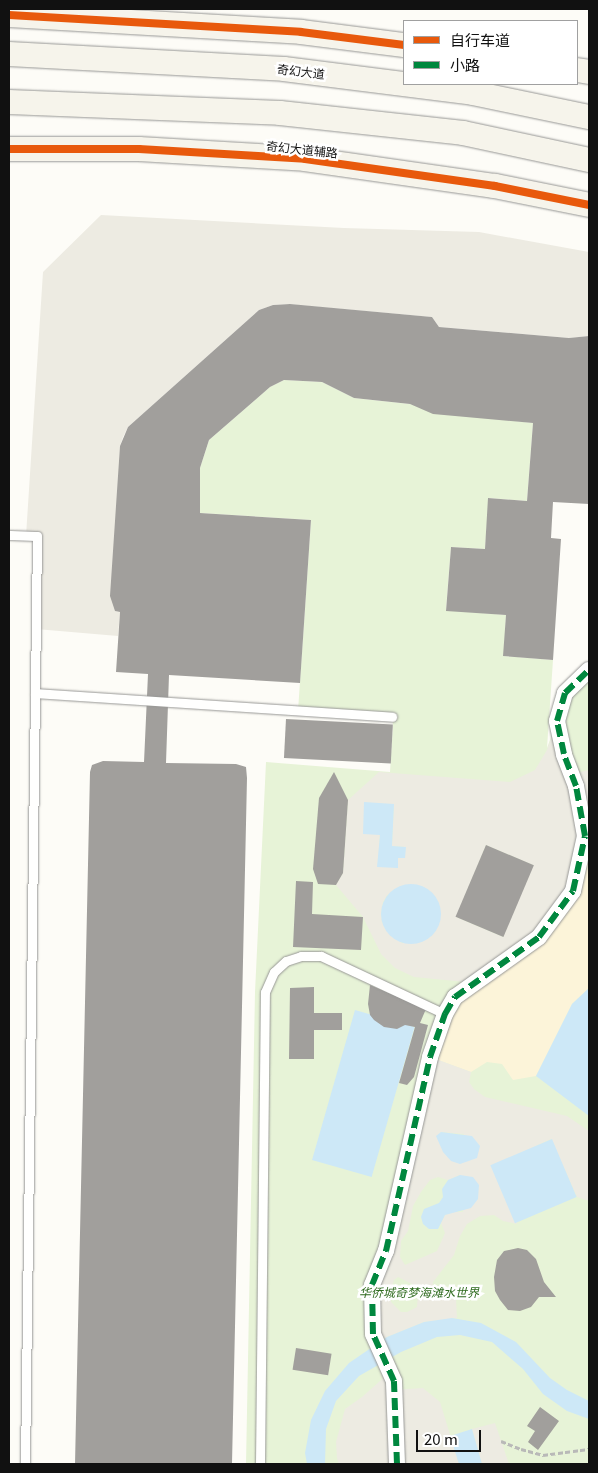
<!DOCTYPE html>
<meta charset="utf-8">
<style>
body{margin:0}
#map{position:relative;width:598px;height:1473px;overflow:hidden;background:#fdfcf7;font-family:Georgia,"Noto Sans SC",serif}
div>[style]{position:absolute}
[style*='--x']{left:calc(var(--x)*1px);top:calc(var(--y)*1px);width:calc(var(--w)*1px);rotate:calc(var(--a)*1deg)}
.green>*{inset:0;background:#e7f3d7}
.sand>*{inset:0;background:#fcf4d9}
.plaza>*{inset:0;background:#edebe2}
.water>*{inset:0;background:#cde8f7;transform-origin:0 0}
.round{border-radius:50%}
.building>*{inset:0;background:#a19f9c;transform-origin:0 0}
.path>*{height:3px;margin-top:-1.5px;transform-origin:0;background:repeating-linear-gradient(90deg,#b9b9b8 0 5px,transparent 0 7.5px)}
.roads{filter:drop-shadow(0 0 1px #979795) drop-shadow(0 0 1px #979795)}
.lane>*{height:9px;margin:-4.5px;padding:0 4.5px;transform-origin:4.5px;border-radius:4.5px;background:#fffffe}
.street>*{height:16px;margin:-8px;padding:0 8px;transform-origin:8px;border-radius:8px;background:#fffffe}
.secondary>*{height:24px;margin:-12px;padding:0 12px;transform-origin:12px;border-radius:12px;background:#f6f4eb}
.quiet>*{height:6px;margin-top:-3px;transform-origin:0;background:repeating-linear-gradient(90deg,#00873e 0 12px,transparent 0 18px)}
.cycleway>*{height:8px;margin:-4px;padding:0 4px;transform-origin:4px;border-radius:4px;background:#e8590c}
span{translate:-50% -50%;white-space:nowrap;text-align:center;line-height:1.15;-webkit-text-stroke:5px #fff;paint-order:stroke}
.street-label{font-size:12px;color:#111}
.park-label{font-size:12px;color:#2f6b1f;font-style:italic}
.frame{position:absolute;inset:0;border:10px solid #111;pointer-events:none}
.legend{position:absolute;left:403px;top:20px;width:175px;height:65px;box-sizing:border-box;background:#fff;border:1px solid #a0a0a0;margin:0;padding:6px 9px;list-style:none;font-size:15px;color:#111}
.legend li{display:flex;align-items:center;gap:10px;height:25px}
.legend b{width:25px;border:1px solid #a0a0a0}
.scale{position:absolute;left:416px;top:1430px;width:65px;height:22px;box-sizing:border-box;border:2px solid #111;border-top:0;padding-left:6px;font-size:15px;line-height:18px;white-space:nowrap;color:#111;-webkit-text-stroke:4px #fff;paint-order:stroke}
</style>
<div id="map">
<div class="green">
<i style="clip-path:polygon(284px 380px,322px 382px,354px 398px,410px 404px,496px 419px,533px 423px,527px 501px,489px 498px,485px 549px,451px 547px,446px 610px,506px 615px,504px 656px,553px 660px,547px 748px,557px 721px,589px 670px,589px 1464px,246px 1464px,255px 992px,266px 762px,390px 772px,393px 725px,392px 717px,298px 711px,311px 520px,200px 513px,200px 468px,209px 440px,270px 387px)"></i>
</div>
<div class="sand">
<i style="clip-path:polygon(589px 835px,589px 988px,572px 1004px,536px 1076px,513px 1080px,502px 1064px,487px 1062px,471px 1072px,430px 1057px,445px 1014px)"></i>
</div>
<div class="plaza">
<i style="clip-path:polygon(101px 215px,344px 228px,479px 232px,589px 252px,589px 336px,569px 338px,439px 327px,432px 317px,287px 304px,273px 305px,259px 310px,128px 427px,123px 437px,120px 446px,115px 611px,120px 612px,118px 636px,36px 629px,37px 537px,26px 536px,43px 272px)"></i>
<i style="clip-path:polygon(evenodd,557px 721px,571px 774px,589px 770px,589px 835px,573px 891px,539px 937px,476px 983px,414px 977px,395px 968px,381px 954px,363px 917px,336px 885px,343px 873px,348px 800px,379px 772px,510px 782px,535px 770px,547px 750px,557px 721px,394px 804px,392px 846px,406px 847px,398px 858px,378px 866px,380px 834px,394px 804px,557px 721px,486px 845px,533px 865px,503px 937px,456px 917px,486px 845px,557px 721px,388px 894px,429px 937px,421px 942px,402px 943px,387px 931px,382px 922px,381px 912px,383px 902px,388px 894px)"></i>
<i style="clip-path:polygon(evenodd,430px 1057px,471px 1072px,469px 1082px,474px 1089px,485px 1097px,567px 1116px,589px 1131px,589px 1201px,577px 1197px,551px 1139px,492px 1166px,517px 1224px,503px 1221px,494px 1215px,480px 1216px,467px 1224px,460px 1236px,454px 1255px,433px 1282px,433px 1293px,440px 1299px,456px 1299px,457px 1318px,424px 1322px,387px 1337px,377px 1344px,372px 1317px,430px 1057px,441px 1132px,464px 1134px,460px 1164px,441px 1132px,430px 1057px,460px 1175px,463px 1212px,453px 1212px,445px 1215px,441px 1223px,445px 1233px,437px 1251px,405px 1265px,400px 1257px,401px 1241px,408px 1231px,413px 1206px,421px 1192px,430px 1180px,438px 1177px,448px 1180px,460px 1175px,430px 1057px,398px 1277px,412px 1284px,418px 1293px,417px 1307px,407px 1312px,401px 1312px,391px 1302px,390px 1293px,394px 1280px,398px 1277px)"></i>
<i style="clip-path:polygon(388px 1374px,394px 1390px,423px 1388px,440px 1402px,459px 1464px,339px 1464px,337px 1458px,336px 1442px,345px 1409px,362px 1397px)"></i>
<i style="clip-path:polygon(495px 1423px,509px 1464px,482px 1464px,472px 1429px)"></i>
</div>
<div class="water">
<i style="clip-path:polygon(364px 802px,394px 804px,392px 846px,406px 847px,405px 858px,398px 858px,398px 868px,377px 867px,380px 835px,363px 834px)"></i>
<i class="round" style="left:381px;top:884px;width:60px;height:60px"></i>
<i style="clip-path:polygon(589px 988px,589px 1116px,536px 1076px,572px 1004px)"></i>
<i style="left:355px;top:1010px;width:62px;height:156px;rotate:16deg"></i>
<i style="clip-path:polygon(441px 1132px,472px 1136px,480px 1146px,477px 1158px,460px 1164px,451px 1161px,443px 1152px,436px 1136px)"></i>
<i style="left:552px;top:1139px;width:63px;height:67px;rotate:67deg"></i>
<i style="clip-path:polygon(460px 1175px,473px 1177px,479px 1185px,478px 1199px,471px 1208px,445px 1215px,438px 1229px,429px 1229px,423px 1224px,421px 1217px,424px 1209px,439px 1203px,443px 1197px,442px 1189px,448px 1180px)"></i>
<i style="clip-path:polygon(452px 1318px,481px 1323px,516px 1342px,550px 1378px,567px 1390px,589px 1401px,589px 1419px,567px 1411px,543px 1394px,523px 1369px,492px 1342px,460px 1335px,437px 1337px,401px 1352px,359px 1376px,336px 1401px,326px 1429px,325px 1464px,307px 1464px,305px 1453px,311px 1420px,325px 1391px,349px 1363px,387px 1337px,424px 1322px)"></i>
<i style="clip-path:polygon(472px 1429px,482px 1464px,459px 1464px,450px 1436px)"></i>
</div>
<div class="building">
<i style="clip-path:polygon(290px 304px,432px 317px,439px 327px,569px 338px,589px 336px,589px 504px,553px 502px,551px 538px,561px 539px,553px 660px,503px 656px,506px 615px,446px 611px,451px 547px,485px 549px,488px 498px,527px 501px,533px 423px,433px 414px,410px 404px,354px 398px,322px 382px,284px 380px,270px 387px,209px 440px,200px 468px,200px 513px,311px 520px,300px 683px,169px 675px,166px 763px,236px 764px,246px 767px,247px 778px,232px 1464px,75px 1464px,90px 772px,92px 765px,103px 761px,144px 762px,148px 674px,116px 672px,120px 612px,115px 611px,110px 596px,120px 446px,128px 427px,259px 310px,273px 305px)"></i>
<i style="left:286px;top:719px;width:107px;height:39px;rotate:3deg"></i>
<i style="clip-path:polygon(334px 772px,348px 800px,343px 873px,336px 885px,318px 884px,313px 869px,319px 798px)"></i>
<i style="left:486px;top:845px;width:52px;height:78px;rotate:23deg"></i>
<i style="clip-path:polygon(296px 881px,313px 882px,312px 914px,363px 917px,361px 950px,293px 947px)"></i>
<i style="clip-path:polygon(370px 985px,426px 1009px,420px 1023px,428px 1025px,414px 1077px,407px 1085px,399px 1083px,415px 1027px,405px 1025px,397px 1029px,384px 1027px,374px 1020px,370px 1015px,368px 1004px)"></i>
<i style="clip-path:polygon(314px 987px,314px 1013px,342px 1013px,342px 1030px,314px 1030px,314px 1059px,289px 1059px,290px 988px)"></i>
<i style="clip-path:polygon(518px 1248px,527px 1250px,536px 1259px,544px 1282px,556px 1297px,539px 1297px,531px 1307px,520px 1311px,508px 1310px,500px 1300px,495px 1291px,494px 1277px,497px 1260px,504px 1251px)"></i>
<i style="left:296px;top:1348px;width:36px;height:22px;rotate:9deg"></i>
<i style="clip-path:polygon(540px 1407px,559px 1421px,538px 1450px,528px 1442px,535px 1431px,527px 1426px)"></i>
</div>
<div class="path">
<i style="--x:501;--y:1441;--w:22;--a:22"></i>
<i style="--x:521;--y:1449;--w:23;--a:15"></i>
<i style="--x:543;--y:1455;--w:46;--a:-7.4"></i>
</div>
<div class="roads">
<div class="lane">
<i style="--x:9;--y:535;--w:28;--a:2"></i>
<i style="--x:37;--y:536;--w:928;--a:90.74"></i>
<i style="--x:35;--y:693;--w:358;--a:3.8"></i>
<i style="--x:260;--y:1464;--w:472;--a:-89.4"></i>
<i style="--x:265;--y:992;--w:22;--a:-66"></i>
<i style="--x:274;--y:972;--w:16;--a:-43"></i>
<i style="--x:286;--y:961;--w:16;--a:-18"></i>
<i style="--x:301;--y:956;--w:20;--a:0"></i>
<i style="--x:321;--y:956;--w:137;--a:25.1"></i>
</div>
<div class="street">
<i style="--x:397;--y:1464;--w:83;--a:-92.1"></i>
<i style="--x:394;--y:1381;--w:51;--a:-114.1"></i>
<i style="--x:373;--y:1334;--w:49;--a:-91.2"></i>
<i style="--x:372;--y:1285;--w:37;--a:-68"></i>
<i style="--x:386;--y:1251;--w:199;--a:-77.2"></i>
<i style="--x:430;--y:1057;--w:46;--a:-70.8"></i>
<i style="--x:445;--y:1014;--w:20;--a:-60"></i>
<i style="--x:455;--y:997;--w:103;--a:-35.5"></i>
<i style="--x:539;--y:937;--w:57;--a:-53.5"></i>
<i style="--x:573;--y:891;--w:56;--a:-77.7"></i>
<i style="--x:585;--y:836;--w:51;--a:-100.2"></i>
<i style="--x:576;--y:786;--w:34;--a:-111"></i>
<i style="--x:564;--y:754;--w:34;--a:-102"></i>
<i style="--x:557;--y:721;--w:29;--a:-74"></i>
<i style="--x:565;--y:693;--w:33;--a:-44"></i>
</div>
<div class="secondary">
<i style="--x:9;--y:15;--w:292;--a:3.3"></i>
<i style="--x:301;--y:32;--w:104;--a:7.2"></i>
<i style="--x:9;--y:54;--w:275;--a:3.1"></i>
<i style="--x:284;--y:69;--w:191;--a:7.2"></i>
<i style="--x:473;--y:93;--w:118;--a:11.7"></i>
<i style="--x:577;--y:70;--w:12;--a:9"></i>
<i style="--x:9;--y:102;--w:271;--a:2.3"></i>
<i style="--x:280;--y:113;--w:184;--a:6.2"></i>
<i style="--x:463;--y:133;--w:129;--a:12.1"></i>
<i style="--x:9;--y:149;--w:130;--a:0"></i>
<i style="--x:139;--y:149;--w:166;--a:3.4"></i>
<i style="--x:305;--y:159;--w:192;--a:8.1"></i>
<i style="--x:495;--y:186;--w:96;--a:11.4"></i>
</div>
</div>
<div class="quiet">
<i style="--x:397;--y:1464;--w:83;--a:-92.1"></i>
<i style="--x:394;--y:1381;--w:51;--a:-114.1"></i>
<i style="--x:373;--y:1334;--w:49;--a:-91.2"></i>
<i style="--x:372;--y:1285;--w:37;--a:-68"></i>
<i style="--x:386;--y:1251;--w:199;--a:-77.2"></i>
<i style="--x:430;--y:1057;--w:46;--a:-70.8"></i>
<i style="--x:445;--y:1014;--w:20;--a:-60"></i>
<i style="--x:455;--y:997;--w:103;--a:-35.5"></i>
<i style="--x:539;--y:937;--w:57;--a:-53.5"></i>
<i style="--x:573;--y:891;--w:56;--a:-77.7"></i>
<i style="--x:585;--y:836;--w:51;--a:-100.2"></i>
<i style="--x:576;--y:786;--w:34;--a:-111"></i>
<i style="--x:564;--y:754;--w:34;--a:-102"></i>
<i style="--x:557;--y:721;--w:29;--a:-74"></i>
<i style="--x:565;--y:693;--w:33;--a:-44"></i>
</div>
<div class="cycleway">
<i style="--x:9;--y:15;--w:292;--a:3.3"></i>
<i style="--x:301;--y:32;--w:104;--a:7.2"></i>
<i style="--x:9;--y:149;--w:130;--a:0"></i>
<i style="--x:139;--y:149;--w:166;--a:3.4"></i>
<i style="--x:305;--y:159;--w:192;--a:8.1"></i>
<i style="--x:495;--y:186;--w:96;--a:11.4"></i>
</div>
<div class="street-label">
<span style="left:301px;top:71px;rotate:7deg">奇幻大道</span>
<span style="left:302px;top:149px;rotate:6deg">奇幻大道辅路</span>
</div>
<div class="park-label">
<span style="left:419px;top:1292px">华侨城奇梦海滩水世界</span>
</div>
<div class="frame"></div>
<ul class="legend">
<li><b style="height:6px;background:#e8590c"></b>自行车道</li>
<li><b style="height:6px;background:#00873e"></b>小路</li>
</ul>
<div class="scale">20 m</div>
</div>
